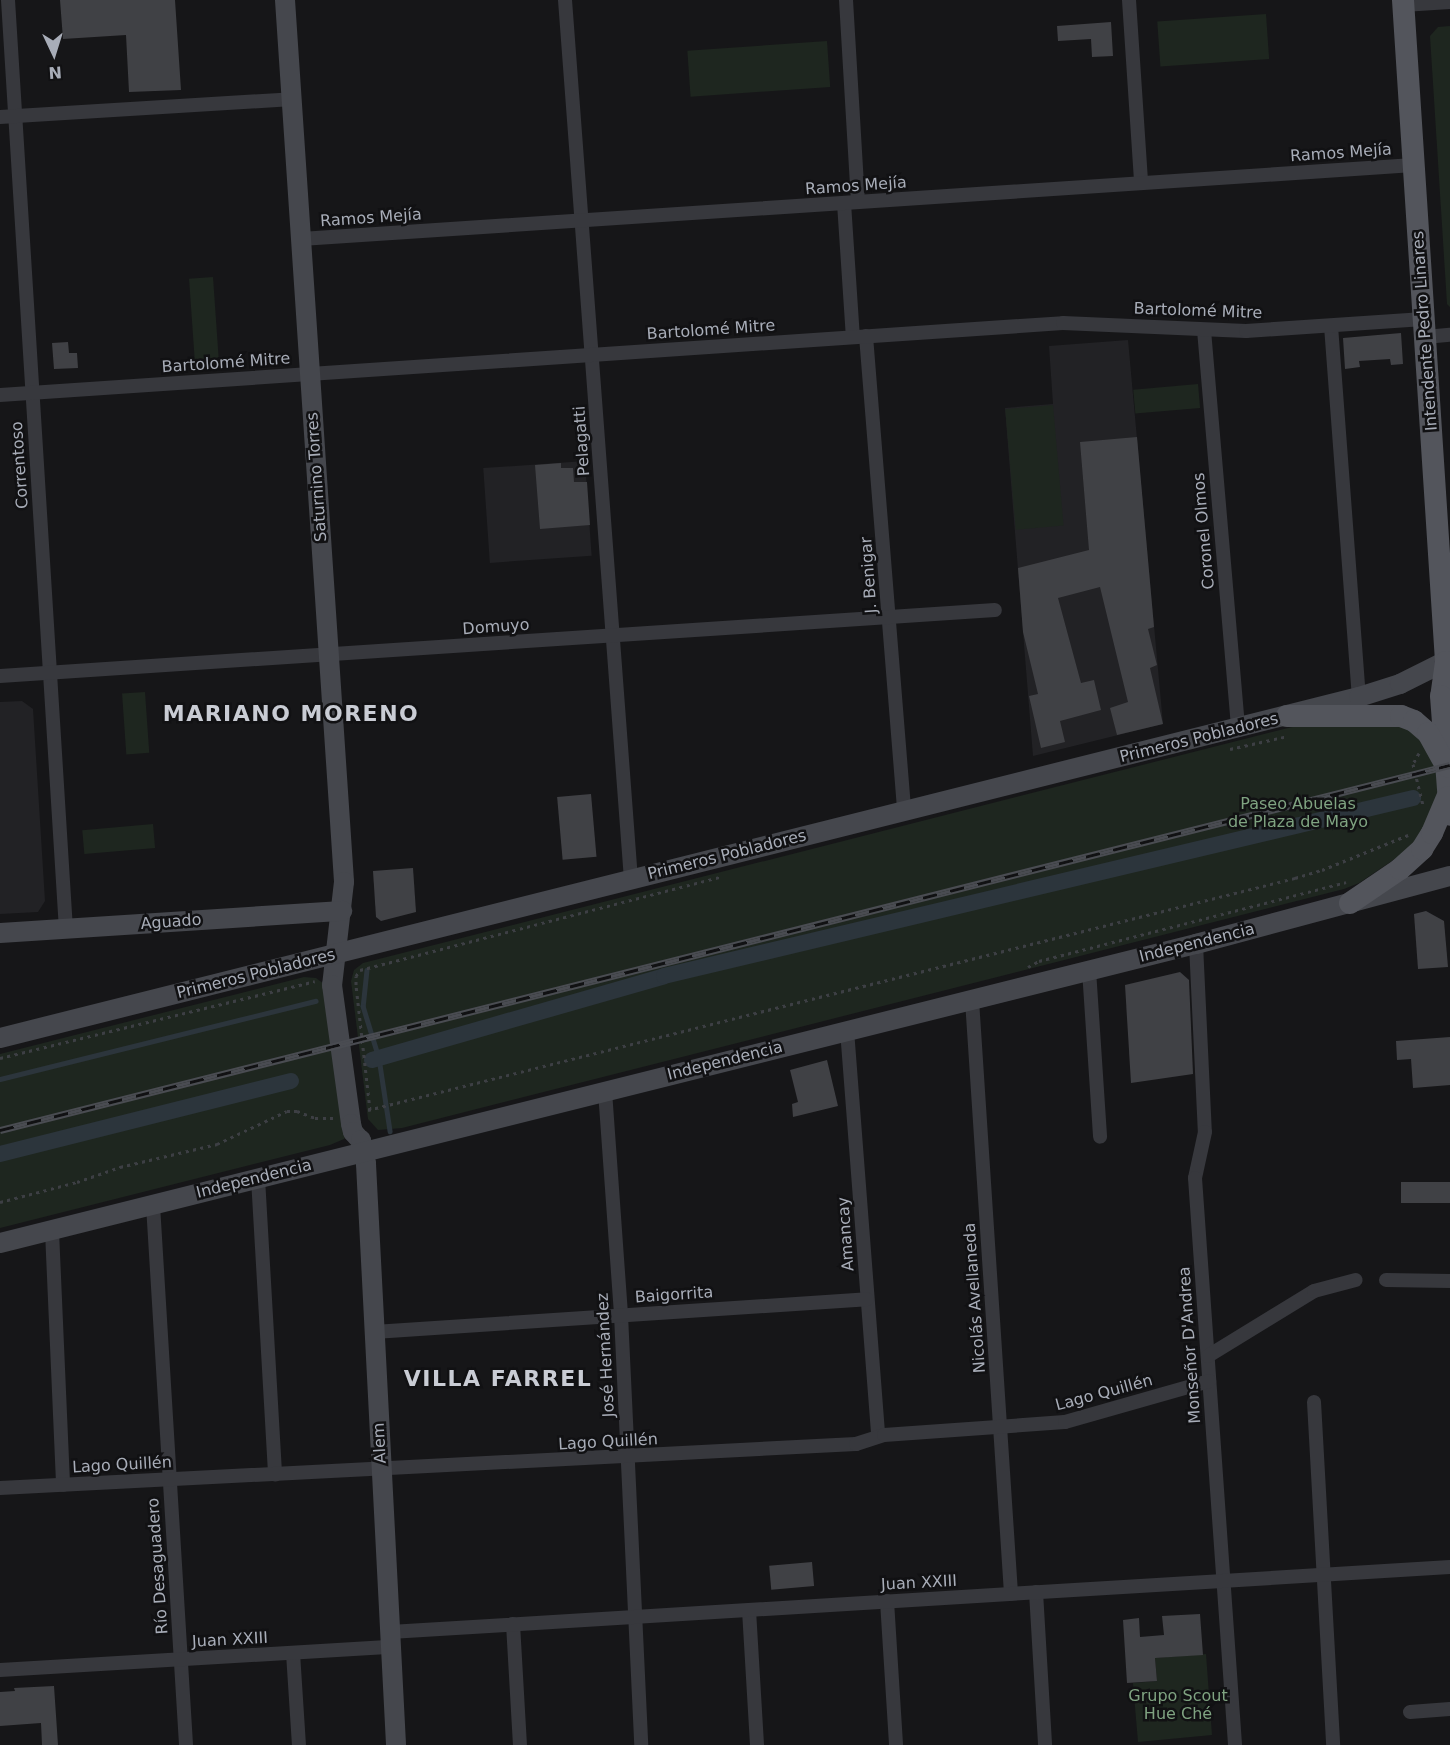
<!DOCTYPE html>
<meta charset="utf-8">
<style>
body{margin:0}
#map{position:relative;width:1450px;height:1745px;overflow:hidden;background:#161618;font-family:"DejaVu Sans",sans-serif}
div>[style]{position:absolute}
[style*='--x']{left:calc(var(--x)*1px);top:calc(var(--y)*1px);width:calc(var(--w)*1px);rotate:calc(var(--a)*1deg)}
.built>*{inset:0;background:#222225;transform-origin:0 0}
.green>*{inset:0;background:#1e261f;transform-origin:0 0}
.stream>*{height:4.5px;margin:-2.25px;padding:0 2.25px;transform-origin:2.25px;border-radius:2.25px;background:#2c353c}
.canal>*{height:16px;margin:-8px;padding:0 8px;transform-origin:8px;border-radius:8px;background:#2c353c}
.building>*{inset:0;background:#404145;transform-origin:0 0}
.path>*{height:3px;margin-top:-1.5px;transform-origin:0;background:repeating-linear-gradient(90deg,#3d3f44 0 3px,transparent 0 7.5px)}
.street>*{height:14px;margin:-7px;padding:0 7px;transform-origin:7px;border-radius:7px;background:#37383d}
.secondary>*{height:20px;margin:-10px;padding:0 10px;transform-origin:10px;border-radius:10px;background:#45474d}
.primary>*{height:22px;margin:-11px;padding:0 11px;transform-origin:11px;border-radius:11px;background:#53555c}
.rail>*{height:7px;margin-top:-3.5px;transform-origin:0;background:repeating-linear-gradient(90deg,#111113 0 14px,#4a4c52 0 28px);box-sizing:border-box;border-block:2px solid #4a4c52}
span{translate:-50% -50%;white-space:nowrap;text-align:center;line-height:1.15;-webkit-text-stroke:5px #111113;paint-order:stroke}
.street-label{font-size:16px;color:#a8adb8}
.park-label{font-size:16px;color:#7fa381}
.district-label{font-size:22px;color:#c9ccd4;font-weight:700;letter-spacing:1.5px}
.north{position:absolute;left:24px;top:24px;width:60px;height:60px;-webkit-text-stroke:4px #111113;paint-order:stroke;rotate:176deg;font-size:16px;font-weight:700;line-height:24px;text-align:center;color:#a8adb8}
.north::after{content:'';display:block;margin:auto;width:21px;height:27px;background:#a8adb8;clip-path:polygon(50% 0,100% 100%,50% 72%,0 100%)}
</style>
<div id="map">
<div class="built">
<i style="clip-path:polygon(1128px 340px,1163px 724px,1033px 756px,1005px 408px,1053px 404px,1049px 346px)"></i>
<i style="left:585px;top:461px;width:95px;height:102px;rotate:86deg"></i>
<i style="clip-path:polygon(22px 701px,33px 709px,45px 901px,38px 912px,0 914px,0 702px)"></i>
</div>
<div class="green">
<i style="left:1266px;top:14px;width:45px;height:109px;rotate:86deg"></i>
<i style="clip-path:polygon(1450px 26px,1450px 307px,1447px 304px,1430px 36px,1438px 27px)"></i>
<i style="left:827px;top:41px;width:46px;height:140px;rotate:86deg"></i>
<i style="left:213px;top:277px;width:81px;height:24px;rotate:86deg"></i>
<i style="left:1198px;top:384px;width:24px;height:65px;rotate:85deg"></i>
<i style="left:1053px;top:405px;width:121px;height:48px;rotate:85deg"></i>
<i style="left:145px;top:692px;width:61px;height:23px;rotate:86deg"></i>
<i style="clip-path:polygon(1404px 723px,1432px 748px,1439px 787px,1423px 840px,1359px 883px,1344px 889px,402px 1128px,378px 1130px,368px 1119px,351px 981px,354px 970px,363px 963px,1284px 729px,1301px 725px)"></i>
<i style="left:153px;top:824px;width:24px;height:71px;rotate:85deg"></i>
<i style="clip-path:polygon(304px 977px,316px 978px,324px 984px,346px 1136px,344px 1139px,330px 1145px,0 1228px,0 1054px)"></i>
<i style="clip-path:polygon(1206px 1654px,1212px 1735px,1138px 1742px,1133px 1683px,1157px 1681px,1155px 1658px)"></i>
</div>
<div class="stream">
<i style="--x:367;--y:970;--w:36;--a:96"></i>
<i style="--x:363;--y:1006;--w:54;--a:72.9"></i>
<i style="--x:379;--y:1058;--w:74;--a:81.4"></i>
<i style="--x:0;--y:1079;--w:325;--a:-13.9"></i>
</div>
<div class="canal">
<i style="--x:372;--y:1060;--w:304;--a:-16"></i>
<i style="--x:664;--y:976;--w:770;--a:-13.37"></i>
<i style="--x:0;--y:1154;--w:300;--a:-14.1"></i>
</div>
<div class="building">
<i style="clip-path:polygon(60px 0,175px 0,181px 90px,129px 92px,126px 35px,63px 39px)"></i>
<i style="clip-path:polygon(1111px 22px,1113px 56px,1092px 57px,1091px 39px,1058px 41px,1057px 26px)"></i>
<i style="clip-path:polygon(1401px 333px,1403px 364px,1391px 365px,1390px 359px,1359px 361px,1360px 367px,1345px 369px,1343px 338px)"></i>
<i style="clip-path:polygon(68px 342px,69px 353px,77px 353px,78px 368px,54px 369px,52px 343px)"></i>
<i style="clip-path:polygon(1137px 437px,1154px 627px,1148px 629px,1157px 665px,1150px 668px,1163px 724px,1117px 735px,1110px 708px,1128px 702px,1100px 587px,1058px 598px,1081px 683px,1094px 680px,1101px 710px,1060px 721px,1065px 742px,1041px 748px,1029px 696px,1038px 694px,1023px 632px,1018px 568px,1089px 550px,1080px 442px)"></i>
<i style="clip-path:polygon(561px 463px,561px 468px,573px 468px,574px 482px,587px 482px,590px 525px,540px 529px,535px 465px)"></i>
<i style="left:591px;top:794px;width:63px;height:34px;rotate:85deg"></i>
<i style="clip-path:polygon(413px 868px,416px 912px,381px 921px,376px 917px,373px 871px)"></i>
<i style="clip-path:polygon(1426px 911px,1444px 921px,1448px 967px,1418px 969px,1414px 914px)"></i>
<i style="clip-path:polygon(1180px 972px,1189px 980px,1193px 1074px,1131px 1083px,1125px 985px)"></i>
<i style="clip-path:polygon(1450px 1037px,1450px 1085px,1413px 1088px,1411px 1059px,1397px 1060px,1396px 1041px)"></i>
<i style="clip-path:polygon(827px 1060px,838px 1106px,793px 1117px,792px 1104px,798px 1102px,790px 1070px)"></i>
<i style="left:1450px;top:1182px;width:21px;height:49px;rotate:90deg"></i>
<i style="left:812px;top:1562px;width:24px;height:43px;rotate:85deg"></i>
<i style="clip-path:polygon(1200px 1614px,1203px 1655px,1155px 1658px,1157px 1681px,1127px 1683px,1123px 1620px,1139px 1618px,1140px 1637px,1164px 1635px,1162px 1616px)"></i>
<i style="clip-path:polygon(54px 1686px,58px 1745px,42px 1745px,41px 1723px,0 1726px,0 1692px,15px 1691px,14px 1688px)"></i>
</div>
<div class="path">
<i style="--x:1230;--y:749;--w:59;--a:-12.6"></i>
<i style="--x:1419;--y:753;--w:13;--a:119"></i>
<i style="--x:1413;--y:764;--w:42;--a:76.3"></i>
<i style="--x:1028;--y:967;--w:13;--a:-29"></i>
<i style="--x:1039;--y:961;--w:317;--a:-14.4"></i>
<i style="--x:0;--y:1058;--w:324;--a:-13.7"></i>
<i style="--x:368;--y:1110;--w:956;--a:-14.05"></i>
<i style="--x:1295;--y:878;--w:28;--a:-17"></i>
<i style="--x:1322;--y:870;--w:93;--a:-22.1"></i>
<i style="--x:370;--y:1110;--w:126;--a:-96.4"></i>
<i style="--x:356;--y:985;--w:9;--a:-90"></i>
<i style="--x:356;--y:976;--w:7;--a:-56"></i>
<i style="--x:360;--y:970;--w:372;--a:-14.5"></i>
<i style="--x:0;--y:1202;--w:80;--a:-14.6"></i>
<i style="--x:77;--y:1182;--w:46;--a:-19.2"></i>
<i style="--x:120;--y:1167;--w:100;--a:-13.3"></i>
<i style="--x:217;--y:1144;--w:77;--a:-25.2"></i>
<i style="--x:287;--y:1111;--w:10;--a:0"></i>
<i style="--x:297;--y:1111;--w:19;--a:21"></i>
<i style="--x:315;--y:1118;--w:19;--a:0"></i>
</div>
<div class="street">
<i style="--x:8;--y:0;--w:931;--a:86.43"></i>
<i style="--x:565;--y:0;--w:881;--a:85.71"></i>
<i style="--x:846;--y:0;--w:202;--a:86.6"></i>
<i style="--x:1129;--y:0;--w:183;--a:86.2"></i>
<i style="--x:1403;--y:5;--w:47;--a:-3.7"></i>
<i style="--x:0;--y:117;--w:293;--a:-3.5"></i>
<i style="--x:844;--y:203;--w:134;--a:86.2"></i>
<i style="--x:301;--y:239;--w:1115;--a:-3.8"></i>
<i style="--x:1331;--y:326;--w:372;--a:85.7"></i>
<i style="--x:1204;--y:330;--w:399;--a:85.1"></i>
<i style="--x:866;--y:336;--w:478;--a:85.4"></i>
<i style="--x:1425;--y:337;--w:25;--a:-5"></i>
<i style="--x:0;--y:395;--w:1065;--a:-3.87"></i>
<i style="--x:1063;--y:323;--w:183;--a:2.5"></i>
<i style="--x:1246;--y:331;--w:178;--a:-3.9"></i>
<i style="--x:0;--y:676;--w:997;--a:-3.79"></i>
<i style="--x:1196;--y:944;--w:188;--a:87.3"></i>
<i style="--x:1205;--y:1132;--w:47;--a:102.3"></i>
<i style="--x:1195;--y:1178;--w:568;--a:85.96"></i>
<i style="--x:1089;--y:970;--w:167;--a:86.2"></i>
<i style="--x:972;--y:1000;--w:595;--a:86.24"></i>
<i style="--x:847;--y:1030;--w:407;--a:85.6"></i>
<i style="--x:605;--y:1091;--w:225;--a:85.9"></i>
<i style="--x:621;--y:1315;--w:430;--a:87.3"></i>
<i style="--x:258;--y:1178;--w:297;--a:86.7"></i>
<i style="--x:153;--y:1205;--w:541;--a:86.5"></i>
<i style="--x:52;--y:1231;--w:254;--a:87.5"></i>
<i style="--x:1386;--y:1280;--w:64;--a:0.9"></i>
<i style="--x:374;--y:1332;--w:494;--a:-3.8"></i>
<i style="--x:1208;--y:1356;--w:124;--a:-31.5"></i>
<i style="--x:1314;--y:1291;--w:43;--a:-14.7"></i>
<i style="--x:1314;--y:1402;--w:344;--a:86.8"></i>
<i style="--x:0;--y:1488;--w:857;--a:-2.94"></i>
<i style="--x:856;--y:1444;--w:29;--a:-18"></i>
<i style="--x:884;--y:1435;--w:181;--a:-4.1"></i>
<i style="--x:1065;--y:1422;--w:150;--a:-15.9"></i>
<i style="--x:1036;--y:1592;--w:153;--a:86.6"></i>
<i style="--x:887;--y:1601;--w:144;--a:86.4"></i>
<i style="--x:749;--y:1610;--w:135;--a:86.6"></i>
<i style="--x:513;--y:1624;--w:121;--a:86.7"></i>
<i style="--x:390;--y:1632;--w:1062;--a:-3.51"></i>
<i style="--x:293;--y:1653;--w:92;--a:86.3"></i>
<i style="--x:0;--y:1670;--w:392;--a:-3.4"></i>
<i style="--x:1410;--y:1712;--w:40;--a:-4.3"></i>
</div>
<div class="secondary">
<i style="--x:285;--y:0;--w:884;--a:86.17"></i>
<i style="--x:344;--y:882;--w:104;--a:96.6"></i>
<i style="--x:332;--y:985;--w:140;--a:82.2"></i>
<i style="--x:351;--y:1124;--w:8;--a:76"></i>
<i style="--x:353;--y:1132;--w:12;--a:48"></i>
<i style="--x:0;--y:933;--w:343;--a:-3.7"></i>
<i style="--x:0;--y:1038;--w:1401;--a:-14.09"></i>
<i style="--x:1359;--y:697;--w:43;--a:-17.6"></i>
<i style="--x:1400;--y:684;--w:56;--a:-26.6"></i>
<i style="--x:361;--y:1140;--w:25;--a:78"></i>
<i style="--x:366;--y:1164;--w:582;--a:87.04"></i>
<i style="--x:0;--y:1243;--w:1233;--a:-14.04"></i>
<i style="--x:1196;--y:944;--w:263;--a:-15"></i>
</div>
<div class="primary">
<i style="--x:1403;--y:0;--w:663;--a:86.28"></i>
<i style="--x:1446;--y:662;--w:12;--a:70"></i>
<i style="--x:1446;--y:662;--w:34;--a:98"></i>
<i style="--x:1441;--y:696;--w:119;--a:85.7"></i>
<i style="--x:1287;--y:716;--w:114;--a:0"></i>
<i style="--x:1401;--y:716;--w:14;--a:21"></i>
<i style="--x:1414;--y:721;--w:18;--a:41"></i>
<i style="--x:1428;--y:733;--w:38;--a:61"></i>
<i style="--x:1350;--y:903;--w:60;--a:-34.2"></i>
<i style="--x:1400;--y:869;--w:30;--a:-42"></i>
<i style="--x:1422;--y:849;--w:19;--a:-58"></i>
<i style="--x:1432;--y:833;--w:39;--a:-67"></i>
</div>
<div class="rail">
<i style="--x:0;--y:1130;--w:1495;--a:-14.13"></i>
</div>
<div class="street-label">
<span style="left:1341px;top:153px;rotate:-4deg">Ramos Mejía</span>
<span style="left:856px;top:186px;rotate:-4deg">Ramos Mejía</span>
<span style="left:371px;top:218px;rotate:-4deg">Ramos Mejía</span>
<span style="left:1198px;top:311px;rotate:2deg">Bartolomé Mitre</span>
<span style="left:711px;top:330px;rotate:-4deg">Bartolomé Mitre</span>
<span style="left:1425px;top:331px;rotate:-94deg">Intendente Pedro Linares</span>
<span style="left:226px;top:363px;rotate:-4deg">Bartolomé Mitre</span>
<span style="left:582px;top:441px;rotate:-94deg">Pelagatti</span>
<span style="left:20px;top:465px;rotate:-94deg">Correntoso</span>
<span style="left:317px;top:477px;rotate:-94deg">Saturnino Torres</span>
<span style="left:1204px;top:531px;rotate:-95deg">Coronel Olmos</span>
<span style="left:869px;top:575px;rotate:-94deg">J. Benigar</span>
<span style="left:496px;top:627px;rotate:-4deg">Domuyo</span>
<span style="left:1199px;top:738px;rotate:-14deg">Primeros Pobladores</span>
<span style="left:727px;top:855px;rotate:-14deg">Primeros Pobladores</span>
<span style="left:171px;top:922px;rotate:-4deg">Aguado</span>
<span style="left:1197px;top:943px;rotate:-14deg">Independencia</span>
<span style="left:256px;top:974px;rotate:-14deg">Primeros Pobladores</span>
<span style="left:725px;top:1061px;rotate:-14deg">Independencia</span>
<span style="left:254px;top:1179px;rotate:-14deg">Independencia</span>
<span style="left:846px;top:1234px;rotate:-94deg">Amancay</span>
<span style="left:674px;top:1295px;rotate:-4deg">Baigorrita</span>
<span style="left:975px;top:1298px;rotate:-94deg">Nicolás Avellaneda</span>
<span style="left:1190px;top:1345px;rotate:-94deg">Monseñor D'Andrea</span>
<span style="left:606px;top:1355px;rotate:-93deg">José Hernández</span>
<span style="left:1104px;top:1393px;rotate:-15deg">Lago Quillén</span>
<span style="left:608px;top:1442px;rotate:-3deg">Lago Quillén</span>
<span style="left:380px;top:1443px;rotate:-93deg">Alem</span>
<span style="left:122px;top:1465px;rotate:-3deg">Lago Quillén</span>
<span style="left:158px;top:1566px;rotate:-94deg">Río Desaguadero</span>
<span style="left:919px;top:1583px;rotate:-3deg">Juan XXIII</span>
<span style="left:230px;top:1640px;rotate:-3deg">Juan XXIII</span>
</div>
<div class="park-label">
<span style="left:1298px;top:813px">Paseo Abuelas<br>de Plaza de Mayo</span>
<span style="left:1178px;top:1705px">Grupo Scout<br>Hue Ché</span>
</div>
<div class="district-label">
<span style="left:291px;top:714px">MARIANO MORENO</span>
<span style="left:498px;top:1379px">VILLA FARREL</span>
</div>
<div class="north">N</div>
</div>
